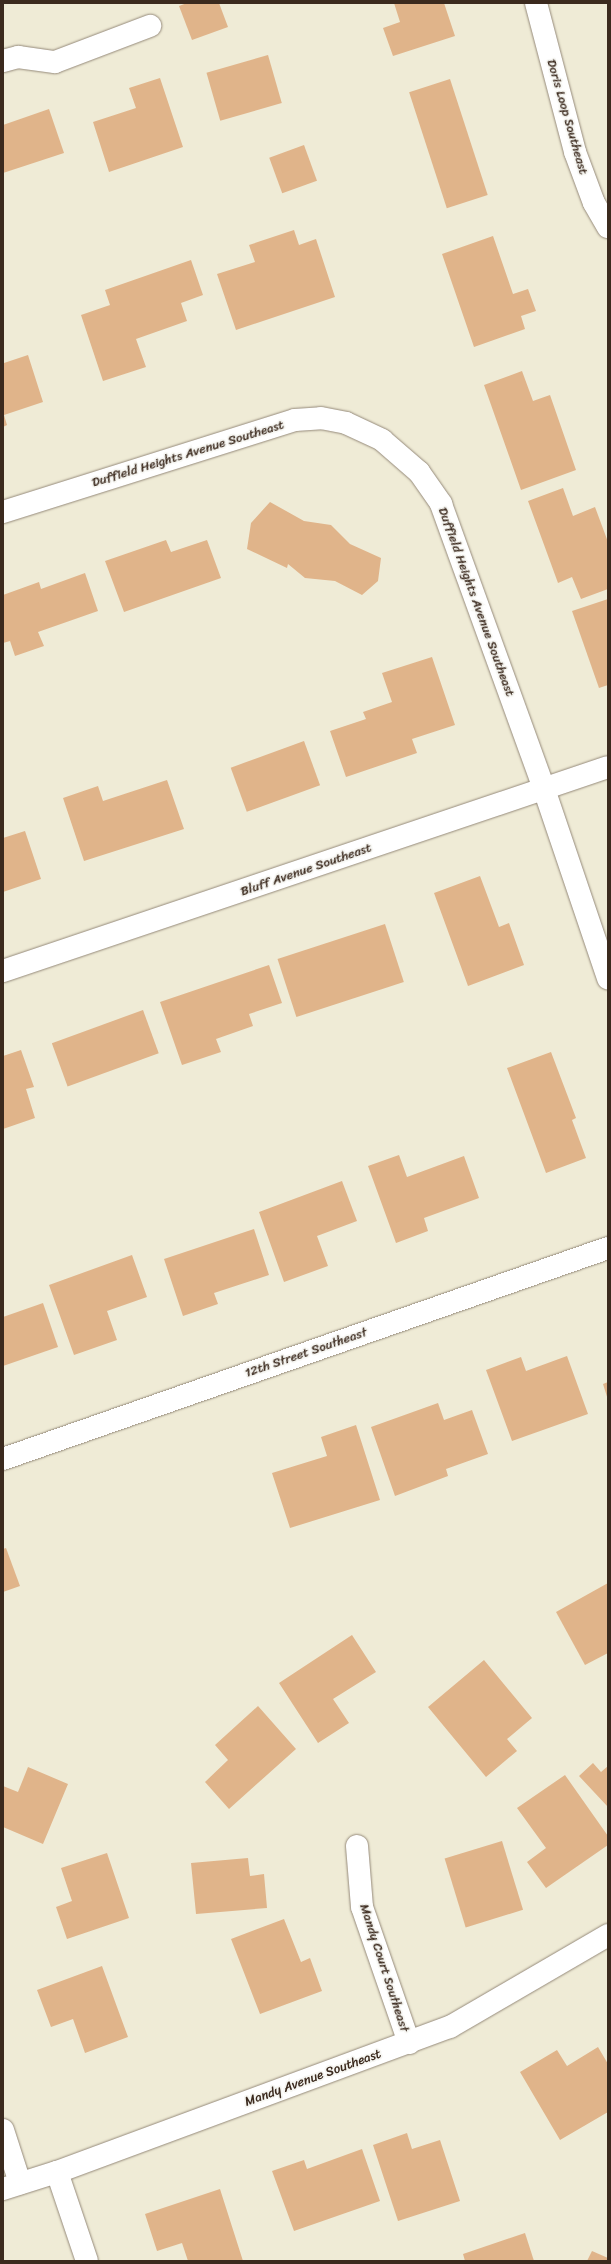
<!DOCTYPE html>
<style>
body{margin:0}
#map{position:relative;width:611px;height:2264px;overflow:hidden;background:#efebd6;font-family:Sriracha,sans-serif}
div>[style]{position:absolute}
[style*='--x']{left:calc(var(--x)*1px);top:calc(var(--y)*1px);width:calc(var(--w)*1px);rotate:calc(var(--a)*1deg)}
.building>*{inset:0;background:#e0b48a;transform-origin:0 0}
.roads{filter:drop-shadow(0 0 1px #958a7a) drop-shadow(0 0 1px #958a7a)}
.minor>*{height:22px;margin:-11px;padding:0 11px;transform-origin:11px;border-radius:11px;background:#fff}
span{translate:-50% -50%;white-space:nowrap;text-align:center;line-height:1.15;-webkit-text-stroke:3.5px #f6f6f2;paint-order:stroke}
.street-label{font-size:13px;color:#3b2a1e}
.frame{position:absolute;inset:0;border:4px solid #3b2a1e;pointer-events:none}
</style>
<div id="map">
<div class="building">
<i style="clip-path:polygon(187px 3px,219px 3px,228px 27px,192px 40px,179px 6px)"></i>
<i style="clip-path:polygon(394px 3px,444px 3px,455px 36px,393px 56px,383px 28px,400px 22px)"></i>
<i style="left:268px;top:55px;width:50px;height:64px;rotate:74deg"></i>
<i style="clip-path:polygon(160px 78px,183px 147px,109px 172px,93px 122px,136px 108px,129px 88px)"></i>
<i style="left:450px;top:79px;width:122px;height:43px;rotate:72deg"></i>
<i style="clip-path:polygon(49px 109px,64px 153px,3px 173px,3px 125px)"></i>
<i style="left:304px;top:145px;width:38px;height:37px;rotate:70deg"></i>
<i style="clip-path:polygon(294px 230px,299px 245px,316px 239px,335px 297px,236px 330px,217px 274px,255px 262px,249px 245px)"></i>
<i style="clip-path:polygon(493px 236px,513px 294px,528px 289px,536px 311px,521px 316px,525px 329px,474px 347px,442px 254px)"></i>
<i style="clip-path:polygon(191px 260px,203px 295px,181px 303px,187px 321px,136px 339px,146px 367px,103px 381px,81px 315px,110px 305px,105px 290px)"></i>
<i style="clip-path:polygon(28px 355px,43px 402px,4px 415px,7px 425px,3px 427px,3px 360px,4px 363px)"></i>
<i style="clip-path:polygon(522px 371px,533px 401px,550px 395px,576px 470px,521px 490px,484px 385px)"></i>
<i style="clip-path:polygon(563px 488px,573px 516px,595px 507px,608px 542px,608px 589px,581px 599px,572px 577px,558px 583px,528px 501px)"></i>
<i style="clip-path:polygon(270px 502px,304px 521px,331px 525px,350px 544px,381px 558px,378px 581px,362px 595px,335px 581px,305px 578px,288px 564px,287px 568px,247px 549px,251px 523px)"></i>
<i style="clip-path:polygon(166px 540px,171px 552px,207px 540px,221px 578px,124px 612px,105px 561px)"></i>
<i style="clip-path:polygon(85px 573px,98px 611px,38px 632px,44px 646px,15px 656px,10px 641px,3px 643px,3px 595px,39px 582px,41px 589px)"></i>
<i style="clip-path:polygon(608px 599px,608px 685px,599px 688px,572px 611px)"></i>
<i style="clip-path:polygon(432px 657px,455px 725px,412px 739px,417px 753px,346px 777px,330px 731px,366px 719px,363px 712px,392px 702px,382px 673px)"></i>
<i style="left:304px;top:741px;width:47px;height:78px;rotate:70deg"></i>
<i style="clip-path:polygon(167px 780px,184px 829px,84px 861px,63px 798px,98px 786px,103px 801px)"></i>
<i style="clip-path:polygon(25px 831px,41px 879px,3px 892px,3px 838px)"></i>
<i style="clip-path:polygon(480px 876px,499px 927px,509px 923px,524px 965px,468px 986px,434px 893px)"></i>
<i style="left:385px;top:924px;width:61px;height:113px;rotate:72deg"></i>
<i style="clip-path:polygon(269px 965px,282px 1003px,249px 1014px,253px 1026px,216px 1039px,221px 1052px,182px 1065px,160px 1002px)"></i>
<i style="left:143px;top:1010px;width:46px;height:97px;rotate:70deg"></i>
<i style="clip-path:polygon(21px 1050px,34px 1087px,26px 1089px,35px 1118px,3px 1129px,3px 1056px)"></i>
<i style="clip-path:polygon(551px 1052px,576px 1118px,572px 1120px,586px 1158px,546px 1173px,507px 1068px)"></i>
<i style="clip-path:polygon(399px 1155px,407px 1177px,464px 1156px,479px 1198px,424px 1218px,428px 1231px,396px 1243px,368px 1166px)"></i>
<i style="clip-path:polygon(342px 1181px,357px 1221px,317px 1236px,328px 1266px,284px 1282px,259px 1212px)"></i>
<i style="clip-path:polygon(254px 1229px,269px 1275px,214px 1293px,218px 1304px,183px 1316px,164px 1259px)"></i>
<i style="clip-path:polygon(132px 1255px,147px 1297px,107px 1311px,117px 1340px,74px 1355px,49px 1285px)"></i>
<i style="clip-path:polygon(43px 1303px,58px 1347px,3px 1366px,3px 1317px)"></i>
<i style="clip-path:polygon(567px 1356px,588px 1414px,512px 1441px,486px 1370px,521px 1357px,526px 1371px)"></i>
<i style="clip-path:polygon(608px 1382px,608px 1400px,603px 1384px)"></i>
<i style="clip-path:polygon(438px 1403px,444px 1420px,472px 1410px,488px 1454px,446px 1469px,448px 1476px,395px 1496px,371px 1427px)"></i>
<i style="clip-path:polygon(356px 1425px,380px 1500px,290px 1528px,272px 1473px,327px 1456px,321px 1437px)"></i>
<i style="clip-path:polygon(6px 1548px,20px 1586px,3px 1592px,3px 1549px)"></i>
<i style="clip-path:polygon(608px 1583px,608px 1653px,585px 1665px,556px 1612px)"></i>
<i style="clip-path:polygon(352px 1635px,376px 1672px,333px 1699px,349px 1723px,318px 1743px,279px 1683px)"></i>
<i style="clip-path:polygon(484px 1660px,532px 1718px,507px 1739px,517px 1751px,486px 1777px,428px 1707px)"></i>
<i style="clip-path:polygon(258px 1706px,296px 1749px,229px 1809px,205px 1782px,228px 1760px,215px 1745px)"></i>
<i style="clip-path:polygon(593px 1763px,601px 1772px,608px 1766px,608px 1807px,579px 1776px)"></i>
<i style="clip-path:polygon(28px 1767px,68px 1784px,43px 1844px,3px 1827px,3px 1786px,18px 1792px)"></i>
<i style="clip-path:polygon(565px 1775px,608px 1836px,608px 1845px,546px 1888px,527px 1862px,546px 1848px,517px 1808px)"></i>
<i style="left:502px;top:1841px;width:72px;height:60px;rotate:73deg"></i>
<i style="clip-path:polygon(107px 1853px,129px 1918px,67px 1939px,56px 1907px,72px 1901px,61px 1868px)"></i>
<i style="clip-path:polygon(248px 1858px,250px 1876px,264px 1874px,267px 1908px,196px 1914px,191px 1863px)"></i>
<i style="clip-path:polygon(284px 1919px,301px 1962px,310px 1958px,322px 1991px,260px 2014px,231px 1939px)"></i>
<i style="clip-path:polygon(102px 1966px,128px 2037px,85px 2053px,73px 2019px,51px 2027px,37px 1990px)"></i>
<i style="clip-path:polygon(598px 2047px,608px 2064px,608px 2112px,560px 2140px,520px 2072px,557px 2050px,567px 2066px)"></i>
<i style="clip-path:polygon(407px 2133px,412px 2149px,440px 2140px,460px 2201px,398px 2221px,373px 2145px)"></i>
<i style="clip-path:polygon(362px 2149px,380px 2201px,294px 2231px,272px 2171px,304px 2160px,307px 2169px)"></i>
<i style="clip-path:polygon(220px 2189px,243px 2261px,188px 2261px,182px 2243px,157px 2251px,145px 2214px)"></i>
<i style="clip-path:polygon(525px 2233px,534px 2261px,465px 2261px,463px 2254px)"></i>
<i style="clip-path:polygon(592px 2251px,608px 2258px,608px 2261px,587px 2261px)"></i>
</div>
<div class="roads">
<div class="minor">
<i style="--x:536;--y:3;--w:154;--a:75.3"></i>
<i style="--x:575;--y:152;--w:54;--a:69.6"></i>
<i style="--x:594;--y:203;--w:28;--a:60"></i>
<i style="--x:3;--y:61;--w:16;--a:-15"></i>
<i style="--x:18;--y:57;--w:37;--a:8"></i>
<i style="--x:55;--y:62;--w:102;--a:-20.8"></i>
<i style="--x:3;--y:512;--w:306;--a:-17.5"></i>
<i style="--x:295;--y:420;--w:26;--a:-4"></i>
<i style="--x:321;--y:418;--w:25;--a:11"></i>
<i style="--x:346;--y:423;--w:40;--a:25"></i>
<i style="--x:382;--y:440;--w:49;--a:40.9"></i>
<i style="--x:419;--y:472;--w:39;--a:55"></i>
<i style="--x:441;--y:504;--w:303;--a:70.1"></i>
<i style="--x:544;--y:789;--w:200;--a:71.3"></i>
<i style="--x:3;--y:971;--w:638;--a:-18.63"></i>
<i style="--x:3;--y:1459;--w:641;--a:-19.23"></i>
<i style="--x:357;--y:1846;--w:61;--a:85.3"></i>
<i style="--x:362;--y:1907;--w:144;--a:70.9"></i>
<i style="--x:3;--y:2130;--w:56;--a:72.2"></i>
<i style="--x:57;--y:2172;--w:94;--a:71.4"></i>
<i style="--x:3;--y:2189;--w:57;--a:-17.5"></i>
<i style="--x:57;--y:2172;--w:419;--a:-20.3"></i>
<i style="--x:450;--y:2027;--w:183;--a:-30.2"></i>
</div>
</div>
<div class="street-label">
<span style="left:567px;top:117px;rotate:74deg">Doris Loop Southeast</span>
<span style="left:188px;top:454px;rotate:-17deg">Duffield Heights Avenue Southeast</span>
<span style="left:476px;top:602px;rotate:70deg">Duffield Heights Avenue Southeast</span>
<span style="left:306px;top:870px;rotate:-19deg">Bluff Avenue Southeast</span>
<span style="left:306px;top:1353px;rotate:-19deg">12th Street Southeast</span>
<span style="left:384px;top:1968px;rotate:72deg">Mandy Court Southeast</span>
<span style="left:313px;top:2078px;rotate:-20deg">Mandy Avenue Southeast</span>
</div>
<div class="frame"></div>
</div>
